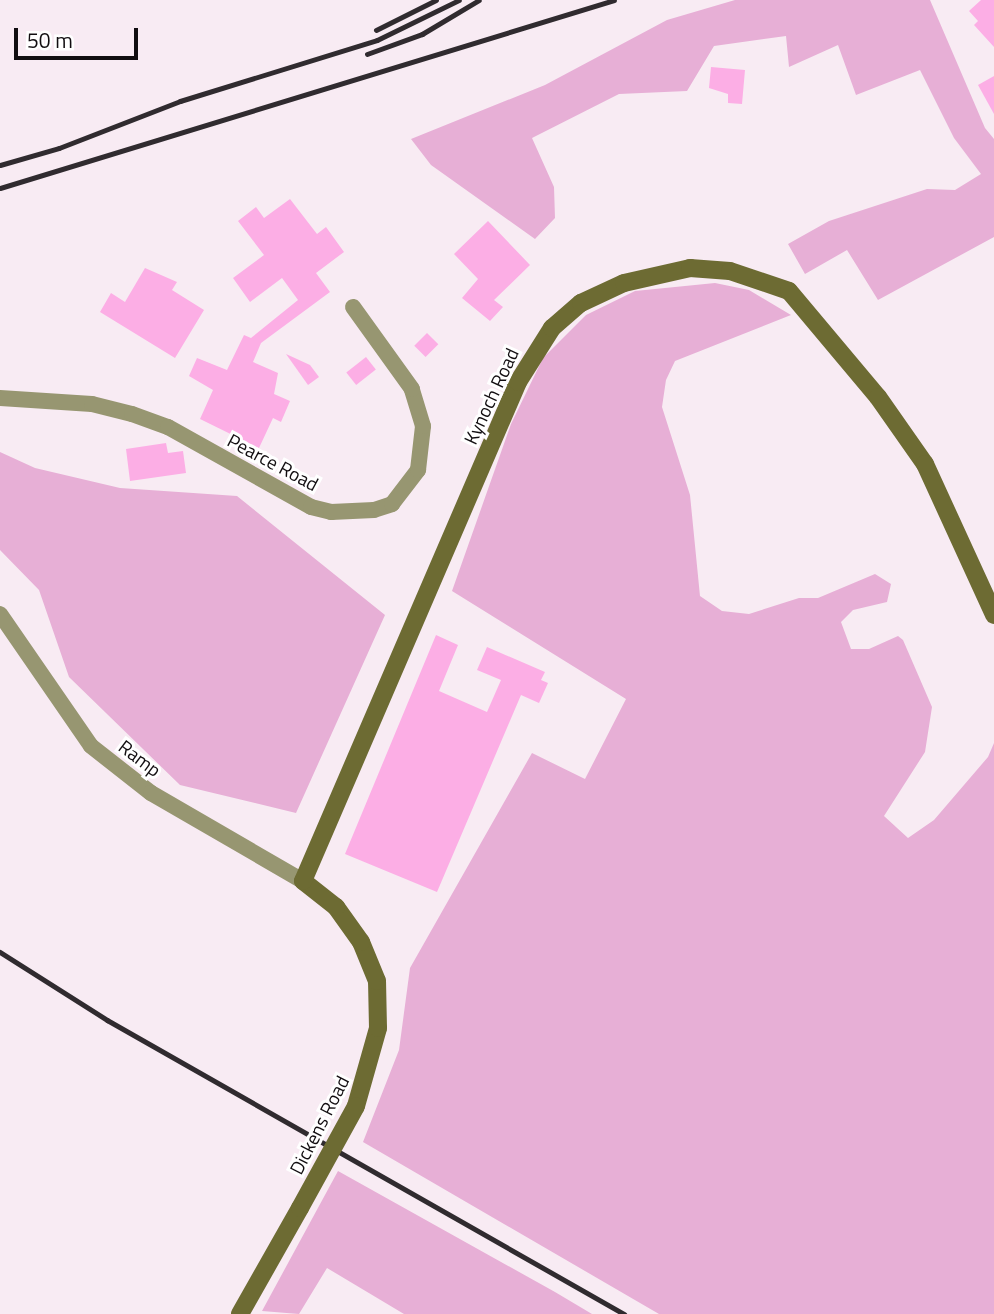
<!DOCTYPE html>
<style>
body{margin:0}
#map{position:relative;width:994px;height:1314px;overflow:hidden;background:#f8ebf3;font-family:"Titillium Web",sans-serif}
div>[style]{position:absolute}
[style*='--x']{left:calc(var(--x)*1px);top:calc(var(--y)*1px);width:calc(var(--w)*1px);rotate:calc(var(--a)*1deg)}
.green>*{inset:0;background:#e7afd6}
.building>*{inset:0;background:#fcaee5;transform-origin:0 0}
.street>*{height:16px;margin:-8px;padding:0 8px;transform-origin:8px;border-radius:8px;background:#979671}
.secondary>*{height:18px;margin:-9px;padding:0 9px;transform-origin:9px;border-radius:9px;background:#6d6b33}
.rail>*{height:5px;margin:-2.5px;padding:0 2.5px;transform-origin:2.5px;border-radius:2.5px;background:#302b2f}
.secondary-bridge>*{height:18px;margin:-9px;padding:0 9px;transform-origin:9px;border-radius:9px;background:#6d6b33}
span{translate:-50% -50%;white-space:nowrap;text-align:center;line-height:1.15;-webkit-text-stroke:6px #fff;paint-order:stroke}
.street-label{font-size:19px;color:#110d10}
.scale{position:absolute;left:14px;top:28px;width:124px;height:32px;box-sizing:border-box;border:4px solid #110d10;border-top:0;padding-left:9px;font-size:21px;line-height:24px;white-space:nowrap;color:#110d10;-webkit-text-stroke:5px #fff;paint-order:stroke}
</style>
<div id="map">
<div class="green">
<i style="clip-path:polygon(735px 0,930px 0,985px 128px,994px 139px,994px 237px,878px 300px,847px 250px,805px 274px,788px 244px,829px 221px,927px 189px,955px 190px,981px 174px,954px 138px,920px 70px,856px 95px,838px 45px,789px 67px,786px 36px,714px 46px,687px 91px,619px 94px,532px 138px,554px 187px,555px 218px,535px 239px,431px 165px,411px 139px,545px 85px,667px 20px)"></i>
<i style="clip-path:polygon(715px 283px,749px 290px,791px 315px,675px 361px,666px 380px,662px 407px,690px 495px,700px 596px,722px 611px,749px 614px,799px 598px,818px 598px,875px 574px,891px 584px,887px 602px,853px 610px,841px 622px,851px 649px,869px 649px,898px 636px,903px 640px,932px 707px,925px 752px,884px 816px,908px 838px,934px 820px,988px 757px,994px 743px,994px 1314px,659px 1314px,363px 1142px,399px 1050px,410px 968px,532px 753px,585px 779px,626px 699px,452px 591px,511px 424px,543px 358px,586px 315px,635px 291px)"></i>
<i style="clip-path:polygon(0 452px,35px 468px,120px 488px,237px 496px,385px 615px,296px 813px,180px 785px,69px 677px,39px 590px,0 550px)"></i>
<i style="clip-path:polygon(338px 1171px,555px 1292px,592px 1314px,404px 1314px,327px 1268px,299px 1314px,262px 1311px)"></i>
</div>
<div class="building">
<i style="clip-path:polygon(981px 0,994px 0,994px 47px,974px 25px,978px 21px,969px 11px)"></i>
<i style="clip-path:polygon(711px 67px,745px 70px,742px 104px,728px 103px,728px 94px,709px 88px)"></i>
<i style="clip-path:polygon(994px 76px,994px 114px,978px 85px)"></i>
<i style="clip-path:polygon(290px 199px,317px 234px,326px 227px,344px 252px,316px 273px,330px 292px,261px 343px,253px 362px,278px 373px,274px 394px,290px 401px,281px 422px,273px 418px,259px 448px,200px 419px,213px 390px,189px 376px,197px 358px,227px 370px,244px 335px,251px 338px,298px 300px,282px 278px,250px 302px,233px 278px,264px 255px,238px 221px,256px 207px,264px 218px)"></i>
<i style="clip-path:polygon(488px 221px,530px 265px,494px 300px,503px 307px,490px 321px,462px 298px,478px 279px,454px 254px)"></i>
<i style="clip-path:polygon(145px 268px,177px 282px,172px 290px,204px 310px,175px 358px,100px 312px,111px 293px,125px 302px)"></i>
<i style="left:427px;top:333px;width:16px;height:18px;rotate:45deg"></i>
<i style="clip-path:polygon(286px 354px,310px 365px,319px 377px,308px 385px)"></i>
<i style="left:366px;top:357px;width:16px;height:25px;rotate:52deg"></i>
<i style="clip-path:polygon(166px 443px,168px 453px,183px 451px,186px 473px,130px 481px,126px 449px)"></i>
<i style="clip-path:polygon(436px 635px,458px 645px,439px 691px,487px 712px,501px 680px,477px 670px,487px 647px,545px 672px,541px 680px,548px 683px,539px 703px,521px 695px,437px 892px,345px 854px)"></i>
</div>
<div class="street">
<i style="--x:0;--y:398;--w:92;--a:3.7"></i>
<i style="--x:92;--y:404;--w:41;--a:14"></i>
<i style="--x:132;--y:414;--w:38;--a:20"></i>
<i style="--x:168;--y:427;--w:164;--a:29.2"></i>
<i style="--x:311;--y:507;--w:21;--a:14"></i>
<i style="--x:331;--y:512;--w:43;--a:-2.7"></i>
<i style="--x:374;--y:510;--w:19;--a:-18"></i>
<i style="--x:392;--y:504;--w:43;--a:-52.6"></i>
<i style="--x:418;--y:470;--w:44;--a:-83.5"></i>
<i style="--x:423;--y:426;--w:39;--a:-107"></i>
<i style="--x:412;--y:389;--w:101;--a:-125.7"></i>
<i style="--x:0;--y:614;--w:160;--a:55.4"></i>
<i style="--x:91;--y:746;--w:76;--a:38.1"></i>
<i style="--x:151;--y:793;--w:176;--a:30.1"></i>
</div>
<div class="secondary">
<i style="--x:356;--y:1106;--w:81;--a:-74.2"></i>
<i style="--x:378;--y:1028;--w:47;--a:-91.2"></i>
<i style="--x:377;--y:981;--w:42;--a:-112.3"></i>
<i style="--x:361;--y:942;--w:43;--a:-125.5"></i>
<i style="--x:336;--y:907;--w:42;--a:-141.8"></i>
<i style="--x:303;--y:881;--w:543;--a:-66.69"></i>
<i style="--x:518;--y:382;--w:64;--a:-57.8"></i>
<i style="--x:552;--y:328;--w:38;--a:-41"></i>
<i style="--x:581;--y:303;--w:47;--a:-24.9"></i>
<i style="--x:624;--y:283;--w:68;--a:-12.8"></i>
<i style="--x:690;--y:268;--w:40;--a:4.3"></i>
<i style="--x:730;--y:271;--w:62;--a:18.7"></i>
<i style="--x:789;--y:291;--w:138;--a:50"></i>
<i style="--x:878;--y:397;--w:82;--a:55"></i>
<i style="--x:925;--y:464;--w:166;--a:65.4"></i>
<i style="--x:240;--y:1314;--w:122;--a:-60.5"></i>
</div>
<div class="rail">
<i style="--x:376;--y:30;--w:67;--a:-26.6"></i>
<i style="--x:367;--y:54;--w:59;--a:-20"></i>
<i style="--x:422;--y:34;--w:66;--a:-30.8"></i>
<i style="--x:0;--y:165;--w:61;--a:-16.1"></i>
<i style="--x:59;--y:148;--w:130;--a:-21.2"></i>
<i style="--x:180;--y:101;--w:206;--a:-17.2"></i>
<i style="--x:377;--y:40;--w:91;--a:-26"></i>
<i style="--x:0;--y:188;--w:642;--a:-17.02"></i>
<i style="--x:0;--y:952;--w:127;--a:32.4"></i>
<i style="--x:107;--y:1020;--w:595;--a:29.63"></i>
</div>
<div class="secondary-bridge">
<i style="--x:300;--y:1208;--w:116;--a:-61.2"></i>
</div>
<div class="street-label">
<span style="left:491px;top:396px;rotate:-65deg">Kynoch Road</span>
<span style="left:273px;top:462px;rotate:28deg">Pearce Road</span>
<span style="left:140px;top:758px;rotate:37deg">Ramp</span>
<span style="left:319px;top:1125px;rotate:-63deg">Dickens Road</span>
</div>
<div class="scale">50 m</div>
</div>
